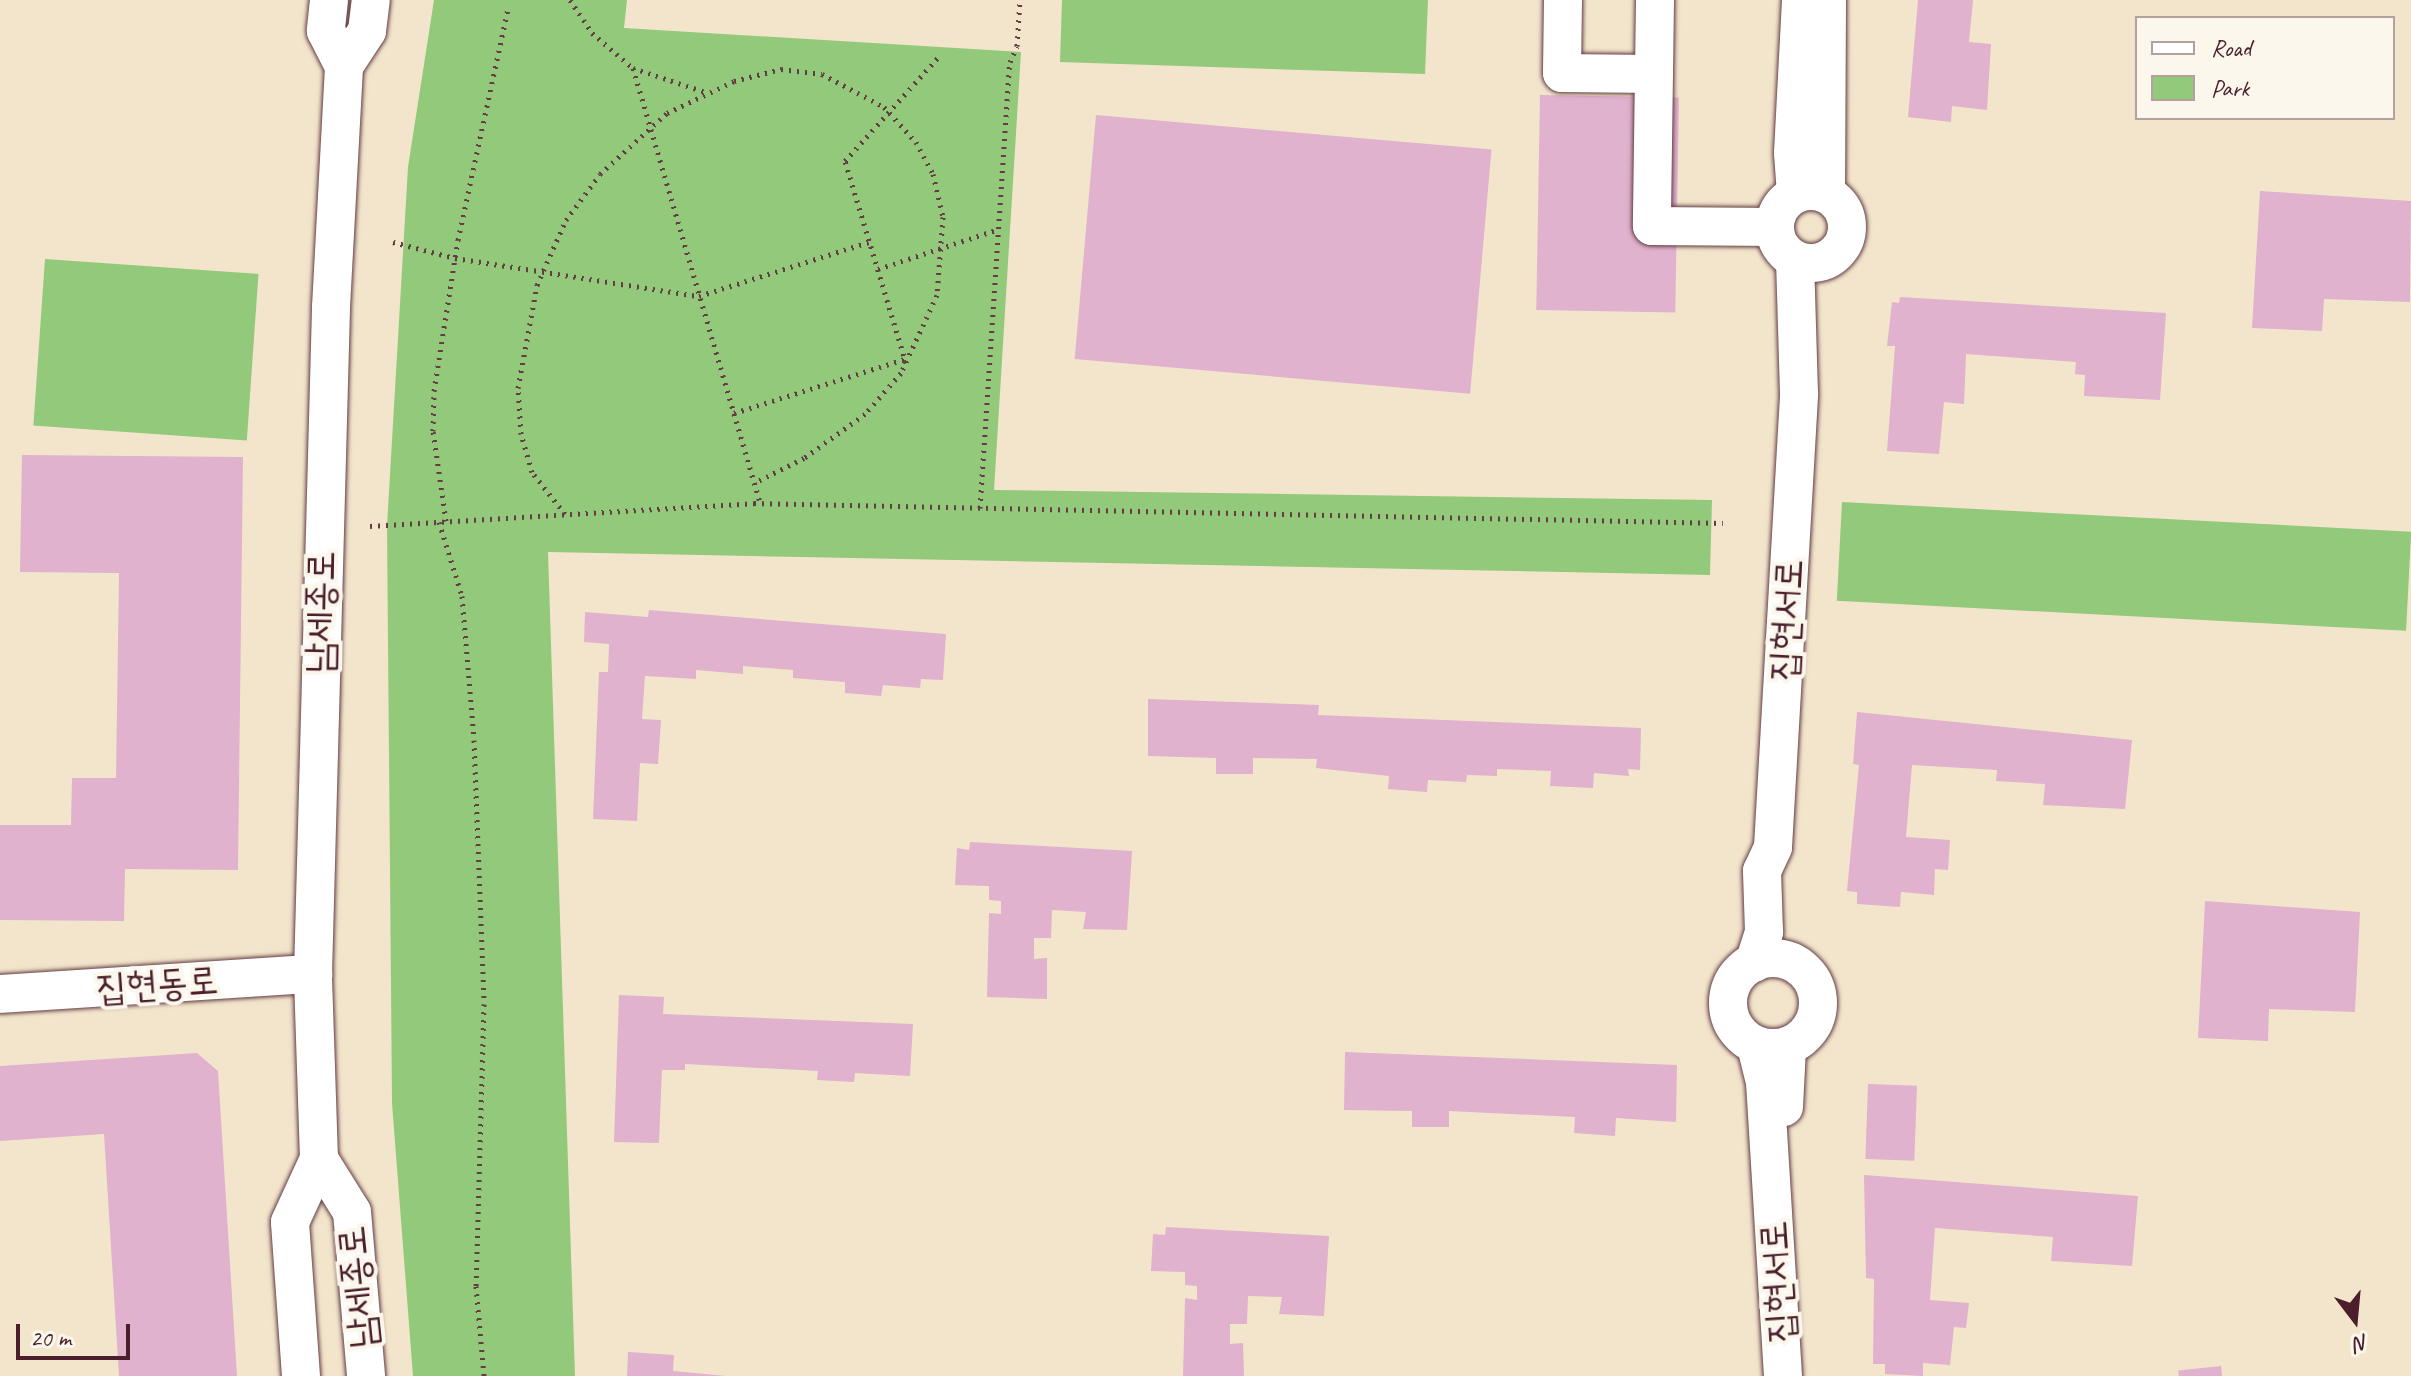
<!DOCTYPE html>
<meta charset="utf-8">
<style>
body{margin:0}
#map{position:relative;width:2411px;height:1376px;overflow:hidden;background:#f3e5cc;font-family:Caveat,"Poor Story",sans-serif}
div>[style]{position:absolute}
[style*='--x']{left:calc(var(--x)*1px);top:calc(var(--y)*1px);width:calc(var(--w)*1px);rotate:calc(var(--a)*1deg)}
.green>*{inset:0;background:#93c97b;transform-origin:0 0}
.building>*{inset:0;background:#e0b2cd;transform-origin:0 0}
.path>*{height:5px;margin-top:-2.5px;transform-origin:0;background:repeating-linear-gradient(90deg,#633d43 0 2px,transparent 0 8px)}
.roads{filter:drop-shadow(0 0 2px #633d43) drop-shadow(0 0 2px #633d43)}
.minor>*{height:38px;margin:-19px;padding:0 19px;transform-origin:19px;border-radius:19px;background:#fff}
.minor>.ring{margin:-19px;padding:0;box-sizing:content-box;background:none;border:38px solid #fff;border-radius:50%}
span{translate:-50% -50%;white-space:nowrap;text-align:center;line-height:1.15;-webkit-text-stroke:8px #fbf7ec;paint-order:stroke}
.street-label{font-size:38px;color:#4a1f2b}
.legend{position:absolute;left:2135px;top:16px;width:260px;height:104px;box-sizing:border-box;background:#fbf7ec;border:2px solid #b4a19f;margin:0;padding:10px 14px;list-style:none;font-size:24px;color:#4a1f2b}
.legend li{display:flex;align-items:center;gap:16px;height:40px}
.legend b{width:40px;border:2px solid #b4a19f}
.north{position:absolute;left:2315px;top:1280px;width:80px;height:80px;-webkit-text-stroke:6px #fbf7ec;paint-order:stroke;rotate:164deg;font-size:22px;font-weight:700;line-height:32px;text-align:center;color:#4a1f2b}
.north::after{content:'';display:block;margin:auto;width:28px;height:36px;background:#4a1f2b;clip-path:polygon(50% 0,100% 100%,50% 72%,0 100%)}
.scale{position:absolute;left:16px;top:1324px;width:114px;height:36px;box-sizing:border-box;border:4px solid #4a1f2b;border-top:0;padding-left:10px;font-size:24px;line-height:28px;white-space:nowrap;color:#4a1f2b;-webkit-text-stroke:6px #fbf7ec;paint-order:stroke}
</style>
<div id="map">
<div class="green">
<i style="clip-path:polygon(434px 0,627px 0,624px 28px,1021px 52px,994px 490px,1712px 500px,1710px 575px,548px 552px,575px 1376px,413px 1376px,392px 1103px,387px 526px,408px 167px)"></i>
<i style="clip-path:polygon(1062px 0,1428px 0,1425px 74px,1060px 62px)"></i>
<i style="left:45px;top:259px;width:214px;height:167px;rotate:4deg"></i>
<i style="left:1842px;top:502px;width:570px;height:99px;rotate:3deg"></i>
</div>
<div class="building">
<i style="clip-path:polygon(1918px 0,1973px 0,1969px 42px,1991px 44px,1987px 110px,1952px 106px,1951px 122px,1908px 117px)"></i>
<i style="left:1540px;top:95px;width:139px;height:215px;rotate:1deg"></i>
<i style="left:1096px;top:115px;width:397px;height:245px;rotate:5deg"></i>
<i style="clip-path:polygon(2260px 191px,2411px 201px,2410px 302px,2324px 299px,2322px 331px,2252px 328px)"></i>
<i style="clip-path:polygon(1900px 297px,2166px 313px,2160px 400px,2084px 396px,2085px 375px,2075px 374px,2076px 362px,1966px 354px,1964px 404px,1944px 402px,1939px 454px,1887px 451px,1895px 346px,1887px 346px,1892px 302px,1899px 303px)"></i>
<i style="clip-path:polygon(22px 455px,243px 457px,238px 870px,125px 869px,124px 921px,0 920px,0 825px,71px 825px,72px 778px,116px 778px,119px 573px,20px 572px)"></i>
<i style="clip-path:polygon(649px 610px,946px 634px,943px 680px,921px 679px,920px 688px,883px 685px,881px 696px,845px 693px,845px 682px,793px 678px,793px 670px,743px 666px,743px 674px,696px 670px,696px 679px,645px 676px,642px 719px,661px 720px,658px 764px,640px 763px,637px 821px,593px 819px,599px 672px,608px 672px,609px 644px,584px 642px,585px 612px,648px 617px)"></i>
<i style="clip-path:polygon(1148px 699px,1319px 705px,1318px 715px,1641px 728px,1640px 770px,1628px 769px,1629px 776px,1594px 773px,1593px 788px,1550px 786px,1551px 771px,1497px 769px,1497px 776px,1467px 775px,1466px 782px,1428px 780px,1427px 792px,1388px 789px,1389px 776px,1316px 768px,1317px 759px,1253px 758px,1253px 774px,1216px 774px,1216px 758px,1148px 756px)"></i>
<i style="clip-path:polygon(1857px 712px,2132px 740px,2125px 809px,2043px 805px,2045px 784px,1996px 781px,1997px 770px,1912px 765px,1906px 837px,1950px 840px,1948px 870px,1935px 869px,1934px 895px,1901px 892px,1900px 907px,1857px 904px,1857px 892px,1847px 891px,1859px 765px,1853px 764px)"></i>
<i style="clip-path:polygon(970px 842px,1132px 851px,1127px 930px,1083px 929px,1086px 912px,1052px 910px,1051px 938px,1034px 938px,1034px 959px,1047px 958px,1047px 999px,987px 997px,989px 913px,1001px 914px,1001px 901px,989px 900px,989px 886px,955px 885px,957px 848px,969px 850px)"></i>
<i style="clip-path:polygon(2205px 901px,2360px 912px,2355px 1012px,2269px 1009px,2268px 1041px,2198px 1038px)"></i>
<i style="clip-path:polygon(619px 995px,664px 997px,663px 1014px,913px 1024px,910px 1076px,855px 1073px,854px 1082px,817px 1080px,818px 1071px,685px 1064px,685px 1070px,662px 1070px,659px 1143px,614px 1142px)"></i>
<i style="clip-path:polygon(1345px 1052px,1677px 1065px,1676px 1122px,1616px 1118px,1615px 1136px,1574px 1133px,1575px 1117px,1449px 1111px,1449px 1127px,1412px 1127px,1412px 1111px,1344px 1110px)"></i>
<i style="clip-path:polygon(197px 1053px,218px 1071px,237px 1376px,119px 1376px,104px 1134px,0 1141px,0 1066px)"></i>
<i style="left:1868px;top:1084px;width:49px;height:75px;rotate:2deg"></i>
<i style="clip-path:polygon(1864px 1175px,2138px 1196px,2132px 1266px,2051px 1261px,2053px 1237px,1935px 1228px,1930px 1300px,1969px 1303px,1966px 1328px,1954px 1327px,1950px 1365px,1923px 1363px,1923px 1376px,1885px 1374px,1885px 1364px,1873px 1364px,1874px 1279px,1866px 1278px)"></i>
<i style="clip-path:polygon(1166px 1227px,1329px 1236px,1324px 1316px,1279px 1314px,1282px 1297px,1248px 1296px,1247px 1324px,1230px 1324px,1230px 1344px,1243px 1343px,1244px 1376px,1183px 1376px,1185px 1298px,1197px 1300px,1197px 1286px,1185px 1285px,1185px 1272px,1151px 1271px,1153px 1234px,1165px 1235px)"></i>
<i style="clip-path:polygon(628px 1352px,674px 1355px,673px 1371px,726px 1376px,627px 1376px)"></i>
<i style="left:2221px;top:1366px;width:10px;height:43px;rotate:84deg"></i>
</div>
<div class="path">
<i style="--x:570;--y:0;--w:40;--a:56"></i>
<i style="--x:592;--y:33;--w:54;--a:40.5"></i>
<i style="--x:633;--y:68;--w:79;--a:18.4"></i>
<i style="--x:633;--y:68;--w:453;--a:73.7"></i>
<i style="--x:393;--y:242;--w:64;--a:14.5"></i>
<i style="--x:455;--y:258;--w:247;--a:8.9"></i>
<i style="--x:699;--y:296;--w:178;--a:-17.6"></i>
<i style="--x:878;--y:269;--w:127;--a:-18.3"></i>
<i style="--x:906;--y:363;--w:211;--a:-106.8"></i>
<i style="--x:845;--y:161;--w:142;--a:-48.1"></i>
<i style="--x:734;--y:413;--w:179;--a:-17.5"></i>
<i style="--x:980;--y:508;--w:447;--a:-86.2"></i>
<i style="--x:1010;--y:62;--w:17;--a:-66"></i>
<i style="--x:1017;--y:46;--w:46;--a:-86.3"></i>
<i style="--x:565;--y:514;--w:53;--a:-128.2"></i>
<i style="--x:532;--y:472;--w:40;--a:-106"></i>
<i style="--x:521;--y:434;--w:46;--a:-93.7"></i>
<i style="--x:518;--y:388;--w:105;--a:-79.5"></i>
<i style="--x:537;--y:285;--w:71;--a:-66"></i>
<i style="--x:566;--y:220;--w:57;--a:-53.5"></i>
<i style="--x:600;--y:174;--w:91;--a:-42.3"></i>
<i style="--x:667;--y:113;--w:74;--a:-25.5"></i>
<i style="--x:734;--y:81;--w:49;--a:-14.3"></i>
<i style="--x:781;--y:69;--w:41;--a:7"></i>
<i style="--x:822;--y:74;--w:70;--a:28"></i>
<i style="--x:884;--y:107;--w:47;--a:47.6"></i>
<i style="--x:916;--y:142;--w:36;--a:62"></i>
<i style="--x:933;--y:174;--w:44;--a:76.9"></i>
<i style="--x:943;--y:217;--w:78;--a:94.4"></i>
<i style="--x:937;--y:295;--w:86;--a:114.8"></i>
<i style="--x:901;--y:373;--w:55;--a:131.3"></i>
<i style="--x:865;--y:414;--w:75;--a:144.2"></i>
<i style="--x:804;--y:458;--w:56;--a:153.4"></i>
<i style="--x:446;--y:521;--w:91;--a:-98.2"></i>
<i style="--x:433;--y:431;--w:40;--a:-88.6"></i>
<i style="--x:434;--y:391;--w:153;--a:-81"></i>
<i style="--x:458;--y:240;--w:236;--a:-77.8"></i>
<i style="--x:439;--y:522;--w:77;--a:72.7"></i>
<i style="--x:462;--y:596;--w:144;--a:85.2"></i>
<i style="--x:474;--y:740;--w:264;--a:87.8"></i>
<i style="--x:484;--y:1004;--w:282;--a:91.6"></i>
<i style="--x:476;--y:1286;--w:90;--a:84.9"></i>
<i style="--x:370;--y:526;--w:385;--a:-3.4"></i>
<i style="--x:754;--y:503;--w:969;--a:1.18"></i>
</div>
<div class="roads">
<div class="minor">
<i style="--x:329;--y:0;--w:31;--a:96"></i>
<i style="--x:326;--y:31;--w:39;--a:63"></i>
<i style="--x:1563;--y:0;--w:73;--a:90.8"></i>
<i style="--x:1562;--y:73;--w:92;--a:0.6"></i>
<i style="--x:1655;--y:0;--w:226;--a:90.8"></i>
<i style="--x:1652;--y:226;--w:123;--a:0.5"></i>
<i class="ring" style="left:1775px;top:191px;width:34px;height:34px"></i>
<i style="--x:1796;--y:194;--w:41;--a:-94.2"></i>
<i style="--x:1793;--y:153;--w:153;--a:-87"></i>
<i style="--x:1826;--y:194;--w:194;--a:-89.7"></i>
<i class="ring" style="left:1728px;top:958px;width:52px;height:52px"></i>
<i style="--x:1754;--y:963;--w:33;--a:-72"></i>
<i style="--x:1764;--y:932;--w:61;--a:-91.9"></i>
<i style="--x:1762;--y:871;--w:26;--a:-65"></i>
<i style="--x:1773;--y:847;--w:454;--a:-86.7"></i>
<i style="--x:1799;--y:394;--w:134;--a:-91.7"></i>
<i style="--x:0;--y:994;--w:314;--a:-3.7"></i>
<i style="--x:1756;--y:1046;--w:37;--a:76"></i>
<i style="--x:1765;--y:1082;--w:295;--a:86.5"></i>
<i style="--x:1784;--y:1107;--w:60;--a:-87.1"></i>
<i style="--x:319;--y:1159;--w:62;--a:58.1"></i>
<i style="--x:352;--y:1212;--w:165;--a:85.1"></i>
<i style="--x:301;--y:1376;--w:154;--a:-94.1"></i>
<i style="--x:290;--y:1222;--w:69;--a:-65.3"></i>
<i style="--x:319;--y:1159;--w:185;--a:-91.9"></i>
<i style="--x:313;--y:974;--w:667;--a:-88.45"></i>
<i style="--x:331;--y:307;--w:241;--a:-86.9"></i>
<i style="--x:344;--y:66;--w:42;--a:-56.7"></i>
<i style="--x:367;--y:31;--w:31;--a:-83"></i>
</div>
</div>
<div class="street-label">
<span style="left:320px;top:612px;rotate:-89deg">남세종로</span>
<span style="left:1786px;top:620px;rotate:-87deg">집현서로</span>
<span style="left:157px;top:984px;rotate:-4deg">집현동로</span>
<span style="left:1777px;top:1282px;rotate:-94deg">집현서로</span>
<span style="left:357px;top:1287px;rotate:-96deg">남세종로</span>
</div>
<ul class="legend">
<li><b style="height:10px;background:#fff"></b>Road</li>
<li><b style="height:22px;background:#93c97b"></b>Park</li>
</ul>
<div class="north">N</div>
<div class="scale">20 m</div>
</div>
